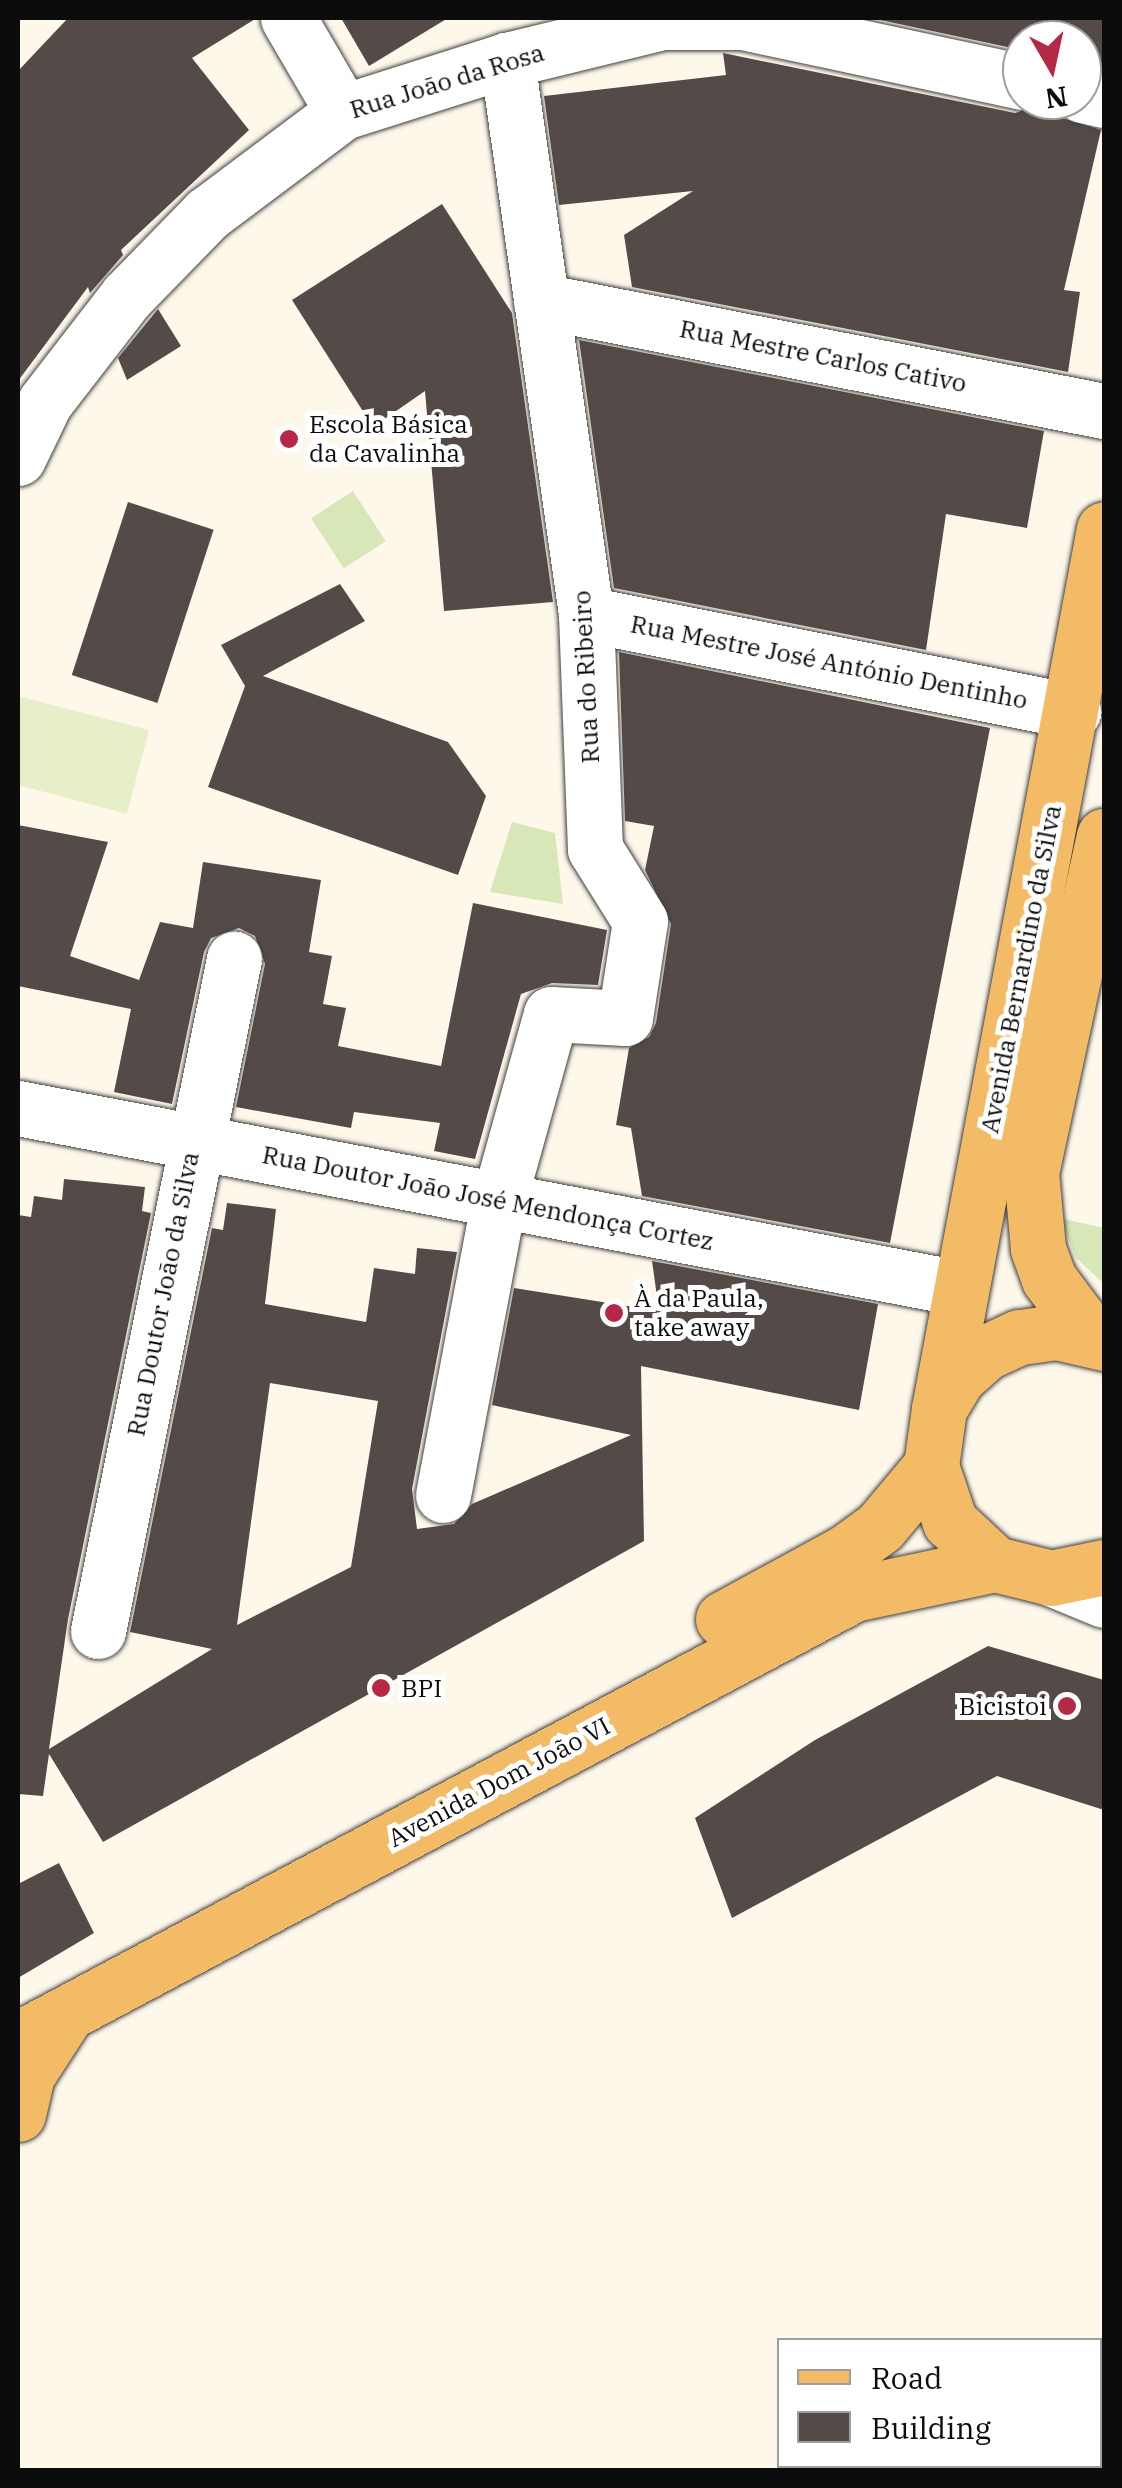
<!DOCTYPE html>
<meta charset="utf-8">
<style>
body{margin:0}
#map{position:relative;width:1122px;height:2488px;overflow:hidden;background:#fef8eb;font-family:"IBM Plex Serif",serif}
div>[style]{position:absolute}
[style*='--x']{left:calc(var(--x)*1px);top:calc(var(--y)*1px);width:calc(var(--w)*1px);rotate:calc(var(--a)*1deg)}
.green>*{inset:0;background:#d7e7b7;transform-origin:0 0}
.pitch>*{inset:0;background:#e7eec8}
.building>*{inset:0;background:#544b49;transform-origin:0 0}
.roads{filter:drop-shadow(0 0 2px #3f3f3f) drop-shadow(0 0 2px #3f3f3f)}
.minor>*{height:55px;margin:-27.5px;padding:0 27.5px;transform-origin:27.5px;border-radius:27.5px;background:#fff}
.major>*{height:55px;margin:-27.5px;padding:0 27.5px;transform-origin:27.5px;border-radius:27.5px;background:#f3bb66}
.dots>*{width:28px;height:28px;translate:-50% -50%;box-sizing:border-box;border:5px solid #fff;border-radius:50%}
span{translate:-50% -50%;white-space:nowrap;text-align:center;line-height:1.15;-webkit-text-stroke:10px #fff;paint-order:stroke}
.street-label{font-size:25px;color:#0c0c0c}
.poi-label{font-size:25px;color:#0c0c0c}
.left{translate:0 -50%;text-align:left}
.right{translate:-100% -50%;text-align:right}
.frame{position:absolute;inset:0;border:20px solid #0c0c0c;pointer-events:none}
.legend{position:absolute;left:777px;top:2338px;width:325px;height:130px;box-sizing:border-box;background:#fff;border:2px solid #9e9e9e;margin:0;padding:12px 18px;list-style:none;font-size:30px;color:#0c0c0c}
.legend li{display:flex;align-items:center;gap:20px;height:50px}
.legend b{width:50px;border:2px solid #9e9e9e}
.north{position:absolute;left:1002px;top:20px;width:100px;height:100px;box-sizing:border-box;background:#fff;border:2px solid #9e9e9e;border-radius:50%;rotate:171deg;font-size:28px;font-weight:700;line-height:40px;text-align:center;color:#0c0c0c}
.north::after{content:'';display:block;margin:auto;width:35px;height:45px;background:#b62946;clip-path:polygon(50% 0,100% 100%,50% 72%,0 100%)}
</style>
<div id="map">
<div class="green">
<i style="left:353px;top:491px;width:60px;height:50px;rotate:57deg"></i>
<i style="clip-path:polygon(512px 822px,555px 833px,563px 904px,490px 892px)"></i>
<i style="clip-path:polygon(1060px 1218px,1104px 1228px,1104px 1284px,1076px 1258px)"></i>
</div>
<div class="pitch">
<i style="clip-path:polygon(18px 696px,149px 730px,127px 814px,18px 785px)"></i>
</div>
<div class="building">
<i style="clip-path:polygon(68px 18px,257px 18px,192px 58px,249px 130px,121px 250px,123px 255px,90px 293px,88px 287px,18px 381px,18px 71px)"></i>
<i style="clip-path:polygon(341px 18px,448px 18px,369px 66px)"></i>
<i style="clip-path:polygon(871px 18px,1104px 18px,1104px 68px,1082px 65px,1082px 40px,1022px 40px,1022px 50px)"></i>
<i style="clip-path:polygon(723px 53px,1015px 113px,1052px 100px,1062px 118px,1101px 130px,1064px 290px,1080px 292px,1068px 372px,632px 287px,624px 235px,693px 191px,559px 205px,544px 96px,726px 75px)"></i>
<i style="clip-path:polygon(442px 204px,512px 313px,553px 602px,444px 611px,425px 391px,373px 427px,292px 300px)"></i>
<i style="clip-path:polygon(158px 309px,181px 346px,127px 380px,118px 358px)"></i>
<i style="clip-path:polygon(579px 340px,1044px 431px,1027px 528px,946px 514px,926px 650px,614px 588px)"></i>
<i style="left:128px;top:502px;width:90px;height:182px;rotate:18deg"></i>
<i style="clip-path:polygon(340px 584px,365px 621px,263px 676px,448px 742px,486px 796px,458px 875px,208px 787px,245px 686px,221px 645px)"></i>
<i style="clip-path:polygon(619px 652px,990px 728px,890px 1243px,642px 1196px,631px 1128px,616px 1125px,629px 1048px,649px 1037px,656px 1023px,671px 924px,645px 870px,654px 826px,625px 821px)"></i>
<i style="clip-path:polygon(18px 825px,108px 842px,70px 956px,139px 980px,160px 922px,193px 928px,203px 862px,321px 880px,309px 952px,332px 956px,323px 1004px,346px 1008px,338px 1046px,441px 1066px,473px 903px,607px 930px,598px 985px,552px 983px,521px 994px,475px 1159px,434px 1151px,440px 1123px,354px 1112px,351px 1128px,236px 1107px,265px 964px,255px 936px,239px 928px,211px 938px,204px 952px,172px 1104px,114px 1092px,131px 1009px,18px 986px)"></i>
<i style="clip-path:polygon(evenodd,64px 1179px,145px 1187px,142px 1211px,151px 1213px,68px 1619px,49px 1749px,212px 1649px,130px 1632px,212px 1228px,223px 1230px,227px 1203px,276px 1209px,265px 1304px,366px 1322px,374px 1268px,415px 1274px,417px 1248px,457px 1252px,412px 1489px,417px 1529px,454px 1524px,472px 1504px,631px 1435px,492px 1405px,514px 1288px,659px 1311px,652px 1261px,878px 1304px,859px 1410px,641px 1366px,644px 1541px,103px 1842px,49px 1754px,43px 1796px,18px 1794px,18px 1215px,31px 1217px,34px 1196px,62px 1200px,64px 1179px,270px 1383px,378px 1401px,351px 1567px,237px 1625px,270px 1383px)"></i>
<i style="clip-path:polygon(988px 1646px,1104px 1680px,1104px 1810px,997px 1776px,732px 1918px,695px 1818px,815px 1740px)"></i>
<i style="clip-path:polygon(59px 1863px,94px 1933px,18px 1978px,18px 1884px)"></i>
</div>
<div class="roads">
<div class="minor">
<i style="--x:288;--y:18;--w:109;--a:59.7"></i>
<i style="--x:1082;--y:95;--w:23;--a:13"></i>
<i style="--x:541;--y:301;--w:574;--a:11.06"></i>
<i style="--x:18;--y:458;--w:62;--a:-64.3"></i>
<i style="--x:45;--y:402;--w:134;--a:-52.3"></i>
<i style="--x:127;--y:296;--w:115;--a:-45.7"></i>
<i style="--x:207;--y:214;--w:170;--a:-36.9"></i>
<i style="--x:343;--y:112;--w:172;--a:-17.6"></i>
<i style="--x:507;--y:60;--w:161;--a:-13.7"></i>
<i style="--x:663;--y:22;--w:80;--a:0"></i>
<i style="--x:743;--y:22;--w:285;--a:12.1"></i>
<i style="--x:586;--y:614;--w:497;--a:11.3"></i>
<i style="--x:18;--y:1108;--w:958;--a:10.83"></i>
<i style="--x:443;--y:1495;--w:300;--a:-79.3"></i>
<i style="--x:499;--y:1200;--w:193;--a:-74.4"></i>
<i style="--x:551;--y:1014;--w:74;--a:3.1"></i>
<i style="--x:625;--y:1018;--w:98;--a:-81.2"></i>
<i style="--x:640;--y:921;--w:85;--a:-122"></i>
<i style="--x:595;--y:849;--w:235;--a:-92.2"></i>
<i style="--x:586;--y:614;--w:560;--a:-98.12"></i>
<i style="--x:1051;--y:1578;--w:57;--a:22.5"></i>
<i style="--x:98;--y:1631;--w:686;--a:-78.56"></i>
</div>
<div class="major">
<i style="--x:1093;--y:1338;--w:74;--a:-126.7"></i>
<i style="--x:1049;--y:1279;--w:33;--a:-110"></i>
<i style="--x:1038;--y:1248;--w:75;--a:-95.3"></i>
<i style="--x:1031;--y:1173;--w:345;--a:-77.8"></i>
<i style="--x:1104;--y:1343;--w:49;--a:-167.1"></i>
<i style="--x:1056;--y:1332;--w:37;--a:172"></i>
<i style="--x:1019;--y:1337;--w:38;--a:155"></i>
<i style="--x:985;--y:1353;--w:36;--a:138"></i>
<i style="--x:958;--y:1377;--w:37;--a:121"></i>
<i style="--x:939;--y:1409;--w:58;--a:98"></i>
<i style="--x:931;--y:1466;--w:59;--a:71.3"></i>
<i style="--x:950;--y:1522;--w:62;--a:43"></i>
<i style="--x:995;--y:1564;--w:58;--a:14"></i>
<i style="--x:1051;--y:1578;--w:54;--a:-11.7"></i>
<i style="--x:939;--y:1409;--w:895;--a:-79.38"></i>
<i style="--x:723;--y:1619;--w:140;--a:-28.6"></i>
<i style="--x:846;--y:1552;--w:42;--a:-36.3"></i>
<i style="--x:880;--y:1527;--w:80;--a:-50.1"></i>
<i style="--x:18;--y:2039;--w:947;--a:-28.03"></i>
<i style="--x:854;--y:1594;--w:144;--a:-12"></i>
<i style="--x:18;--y:2114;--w:40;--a:-77"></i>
<i style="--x:27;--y:2075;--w:72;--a:-57"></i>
</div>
</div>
<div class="dots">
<i style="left:289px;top:439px;background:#b62946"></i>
<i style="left:614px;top:1313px;background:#b62946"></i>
<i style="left:381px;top:1688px;background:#b62946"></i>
<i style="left:1067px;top:1706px;background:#b62946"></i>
</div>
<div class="street-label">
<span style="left:447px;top:81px;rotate:-17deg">Rua João da Rosa</span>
<span style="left:823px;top:356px;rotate:11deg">Rua Mestre Carlos Cativo</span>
<span style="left:829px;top:662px;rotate:11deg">Rua Mestre José António Dentinho</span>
<span style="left:586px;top:677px;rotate:-93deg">Rua do Ribeiro</span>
<span style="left:1021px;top:969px;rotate:-79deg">Avenida Bernardino da Silva</span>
<span style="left:488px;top:1198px;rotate:11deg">Rua Doutor João José Mendonça Cortez</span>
<span style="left:163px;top:1294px;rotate:-79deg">Rua Doutor João da Silva</span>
<span style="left:499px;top:1782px;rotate:-28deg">Avenida Dom João VI</span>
</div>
<div class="poi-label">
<span class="left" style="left:309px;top:439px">Escola Básica<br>da Cavalinha</span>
<span class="left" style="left:634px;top:1313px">À da Paula,<br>take away</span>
<span class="left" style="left:401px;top:1688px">BPI</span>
<span class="right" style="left:1047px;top:1706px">Bicistoi</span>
</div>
<div class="frame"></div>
<ul class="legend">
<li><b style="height:12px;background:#f3bb66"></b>Road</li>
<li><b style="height:28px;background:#544b49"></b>Building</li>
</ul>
<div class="north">N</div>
</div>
